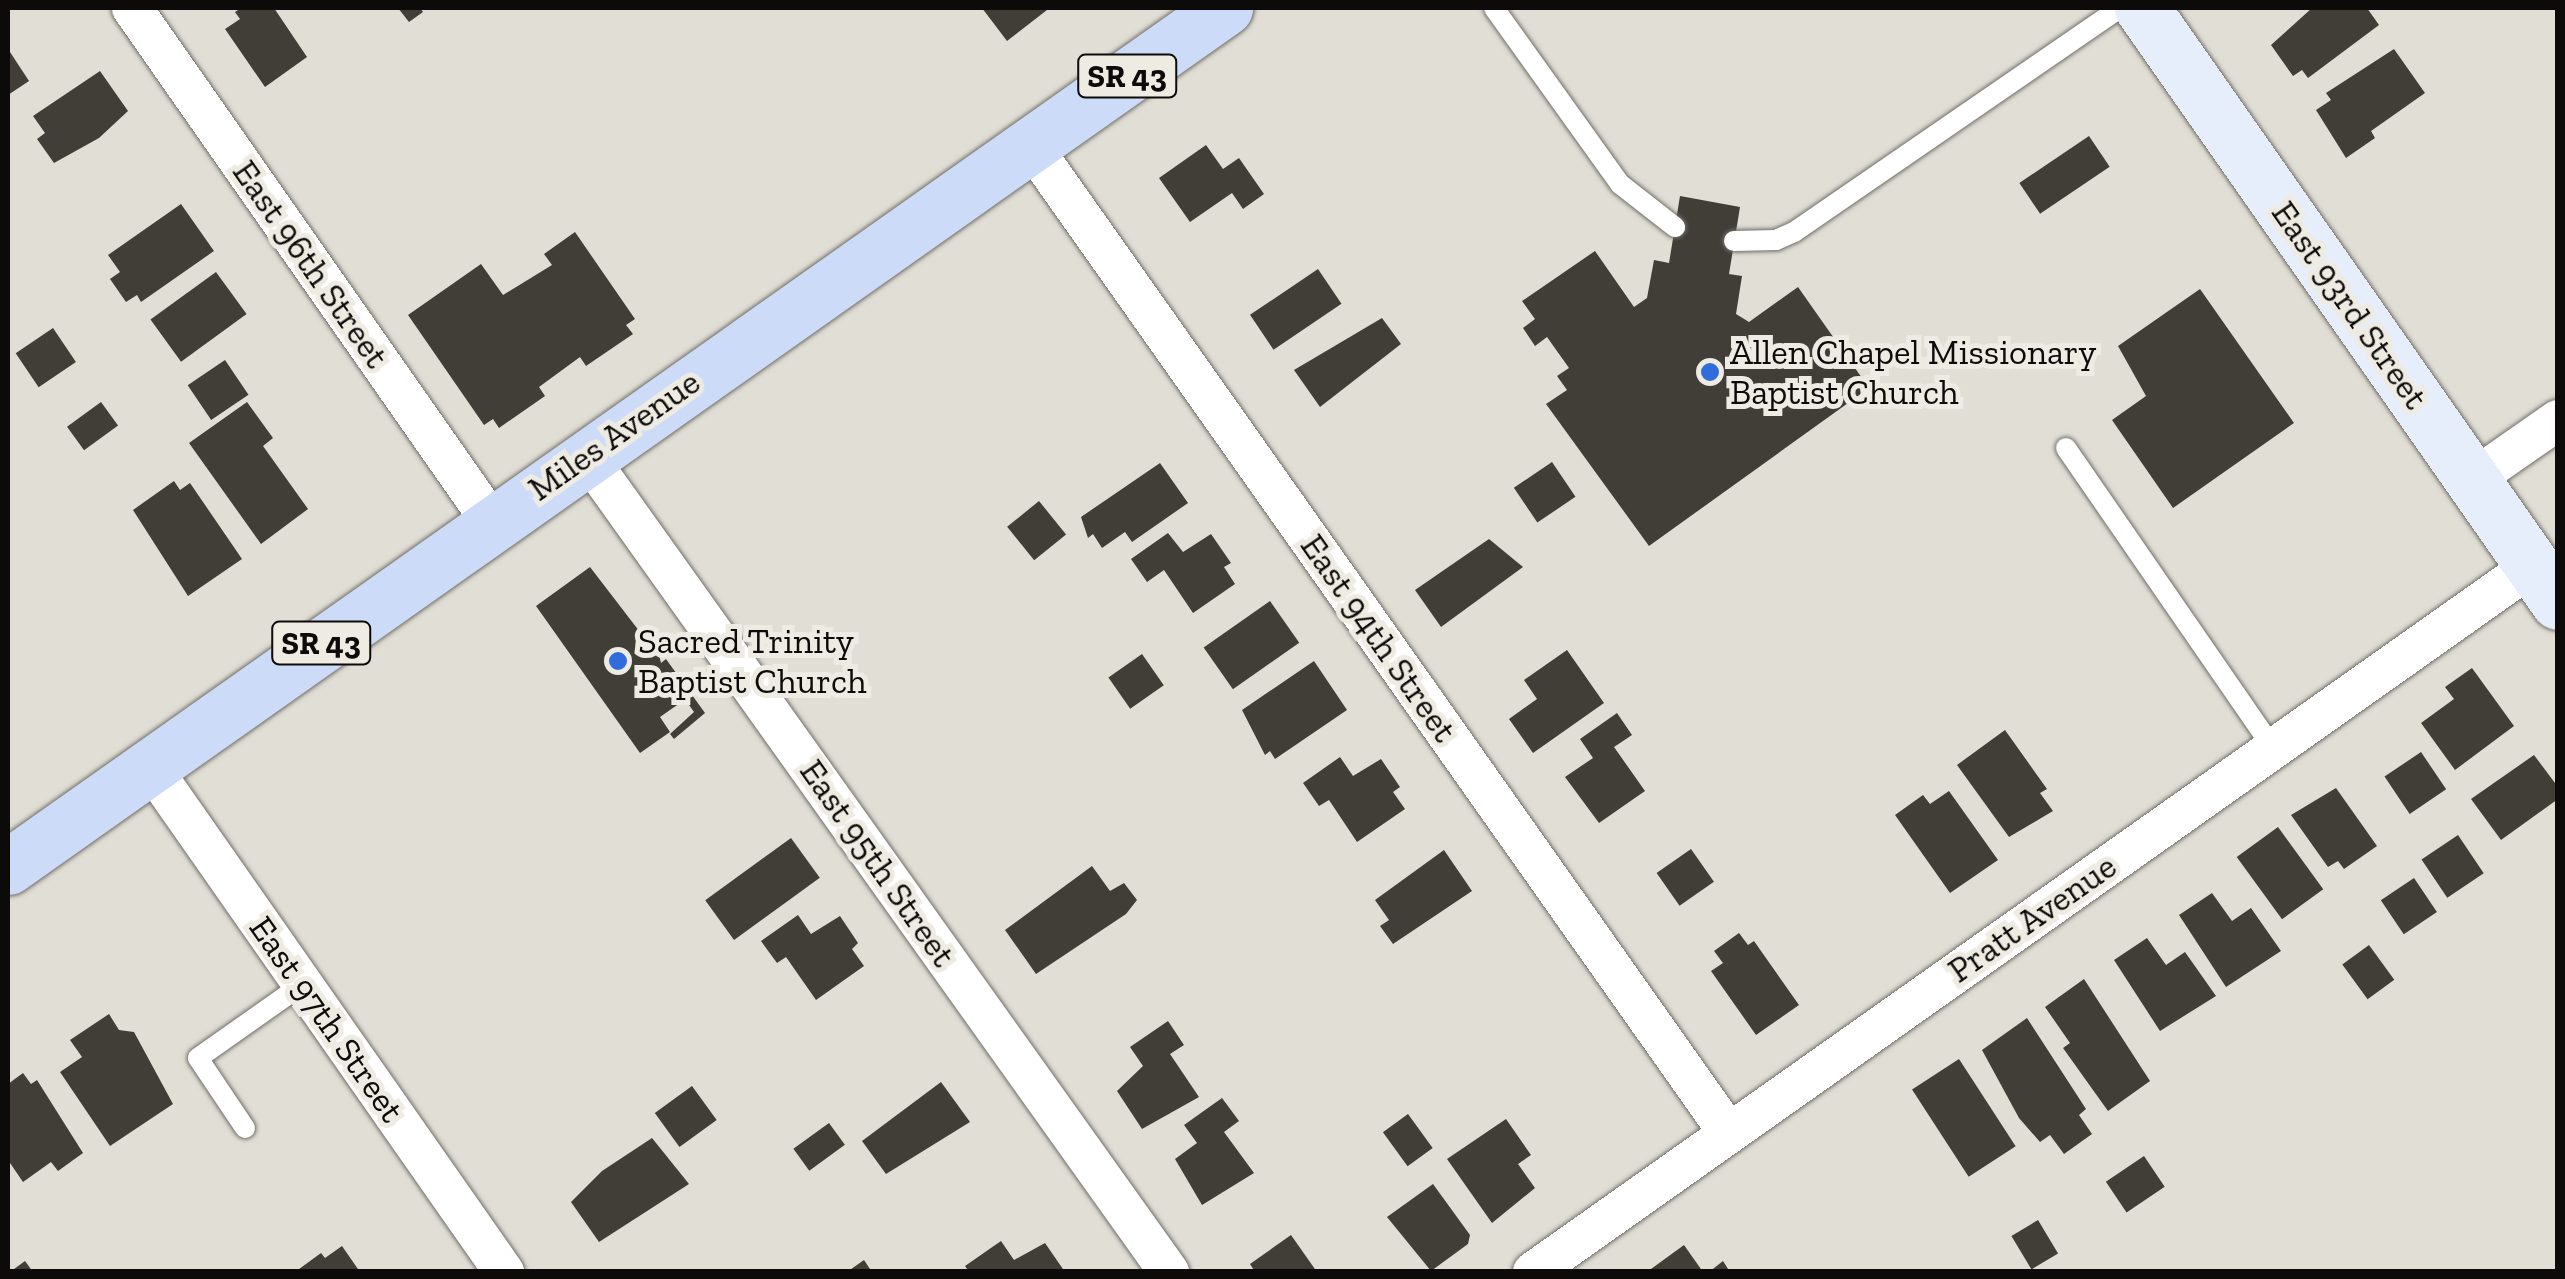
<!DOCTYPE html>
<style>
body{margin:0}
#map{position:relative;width:2565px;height:1279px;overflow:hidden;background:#e1ded6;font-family:"Zilla Slab",serif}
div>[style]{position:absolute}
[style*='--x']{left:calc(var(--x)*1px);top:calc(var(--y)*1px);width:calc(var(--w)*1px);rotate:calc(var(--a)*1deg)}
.building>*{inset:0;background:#413e38;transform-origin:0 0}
.roads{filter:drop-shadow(0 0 2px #716e67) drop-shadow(0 0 2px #716e67)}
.service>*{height:20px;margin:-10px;padding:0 10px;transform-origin:10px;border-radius:10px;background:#fff}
.minor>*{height:40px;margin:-20px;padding:0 20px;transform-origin:20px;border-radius:20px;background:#fff}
.secondary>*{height:55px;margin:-27.5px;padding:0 27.5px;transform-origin:27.5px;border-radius:27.5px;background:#e6eefb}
.primary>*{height:55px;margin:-27.5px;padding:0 27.5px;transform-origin:27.5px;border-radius:27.5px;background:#ccdcf8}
.dots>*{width:28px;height:28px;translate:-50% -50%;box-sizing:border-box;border:5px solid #eeebe3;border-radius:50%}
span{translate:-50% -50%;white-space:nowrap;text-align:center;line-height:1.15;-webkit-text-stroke:10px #eeebe3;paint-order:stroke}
.shield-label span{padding:2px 8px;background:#eeebe3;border:2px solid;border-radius:8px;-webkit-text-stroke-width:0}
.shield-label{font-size:32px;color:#0d0b09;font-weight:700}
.street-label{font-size:35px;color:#0d0b09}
.poi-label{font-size:35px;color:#0d0b09}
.left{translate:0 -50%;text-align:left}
.frame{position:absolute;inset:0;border:10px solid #0d0b09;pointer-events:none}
</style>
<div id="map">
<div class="building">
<i style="clip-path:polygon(241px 8px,274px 8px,307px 57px,265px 87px,225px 29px,240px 19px,235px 12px)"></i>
<i style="clip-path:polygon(398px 8px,420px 8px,423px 12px,409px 22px)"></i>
<i style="clip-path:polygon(982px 8px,1045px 8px,1047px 10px,1007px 41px)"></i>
<i style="clip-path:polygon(2312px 8px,2367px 8px,2379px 25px,2308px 78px,2302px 70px,2293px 76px,2271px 45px)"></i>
<i style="clip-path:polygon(8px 49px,29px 81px,8px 95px)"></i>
<i style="clip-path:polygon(2394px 49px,2425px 93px,2371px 131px,2375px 138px,2346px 158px,2316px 110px,2331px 100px,2326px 93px)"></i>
<i style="clip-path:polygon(100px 71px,128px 111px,99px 138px,54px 163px,37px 139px,45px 133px,33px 116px)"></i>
<i style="left:2089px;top:136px;width:37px;height:84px;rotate:56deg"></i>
<i style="clip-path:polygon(1206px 145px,1223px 169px,1239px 158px,1264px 194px,1243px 209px,1232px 193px,1190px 222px,1159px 178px)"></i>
<i style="clip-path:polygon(1680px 196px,1740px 207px,1729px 274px,1742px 276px,1736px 314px,1749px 322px,1798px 287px,1869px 388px,1649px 546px,1546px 404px,1567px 390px,1557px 376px,1569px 368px,1547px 337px,1535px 346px,1523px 328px,1535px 319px,1522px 301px,1595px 251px,1634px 307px,1647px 298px,1654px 260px,1669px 263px)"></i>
<i style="clip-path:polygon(181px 204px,214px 251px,141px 302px,137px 295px,126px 302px,110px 279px,120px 272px,108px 255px)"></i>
<i style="clip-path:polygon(575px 232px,635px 319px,626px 325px,633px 334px,586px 366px,580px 357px,539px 387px,545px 396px,499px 428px,493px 419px,484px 425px,408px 315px,481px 264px,503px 295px,552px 265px,544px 254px)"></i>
<i style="left:1318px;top:269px;width:42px;height:82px;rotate:56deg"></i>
<i style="left:216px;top:272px;width:52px;height:81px;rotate:54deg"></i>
<i style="clip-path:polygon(2200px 289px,2294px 423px,2173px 508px,2112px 420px,2146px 396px,2118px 346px)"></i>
<i style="clip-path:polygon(1382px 318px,1401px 344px,1320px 407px,1294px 370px)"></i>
<i style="left:53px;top:328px;width:41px;height:45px;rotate:56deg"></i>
<i style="left:225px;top:360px;width:42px;height:45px;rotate:56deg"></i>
<i style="left:101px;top:402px;width:29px;height:42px;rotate:54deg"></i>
<i style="clip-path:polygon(247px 402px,273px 438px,263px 446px,308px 509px,261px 544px,189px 443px)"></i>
<i style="left:1552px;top:462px;width:42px;height:46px;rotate:56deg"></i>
<i style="clip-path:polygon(1160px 463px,1188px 503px,1132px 542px,1125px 532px,1102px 548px,1093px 534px,1088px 538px,1081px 517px)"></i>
<i style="clip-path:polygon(174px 481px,180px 490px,190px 483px,242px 559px,188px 596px,133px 510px)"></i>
<i style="left:1039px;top:501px;width:43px;height:41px;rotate:51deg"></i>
<i style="clip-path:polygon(1168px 533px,1183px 552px,1211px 534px,1231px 563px,1224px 567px,1235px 584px,1193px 613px,1164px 570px,1147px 582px,1131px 559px)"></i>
<i style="clip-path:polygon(1489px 539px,1523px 567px,1441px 627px,1415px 590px)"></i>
<i style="clip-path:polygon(590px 567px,643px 636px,655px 639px,661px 663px,666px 659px,705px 713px,674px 739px,670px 734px,694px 712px,670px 678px,680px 703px,660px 717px,670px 732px,640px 753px,536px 606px)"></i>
<i style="left:1270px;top:601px;width:51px;height:81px;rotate:55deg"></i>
<i style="clip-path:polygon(1567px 650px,1604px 703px,1533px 753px,1509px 719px,1537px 699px,1524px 680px)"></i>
<i style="left:1142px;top:654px;width:38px;height:41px;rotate:55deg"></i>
<i style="clip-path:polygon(1314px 661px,1347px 710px,1275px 759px,1270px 751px,1265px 755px,1242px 710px)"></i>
<i style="clip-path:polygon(2472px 668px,2514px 726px,2455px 770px,2421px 723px,2454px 699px,2445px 687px)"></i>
<i style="clip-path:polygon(1617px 713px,1632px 735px,1614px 747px,1645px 791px,1599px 823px,1565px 777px,1593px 758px,1580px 739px)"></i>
<i style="clip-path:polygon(2005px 730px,2047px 789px,2040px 793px,2053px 811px,2009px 837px,1957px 765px)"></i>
<i style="left:2421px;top:752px;width:45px;height:44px;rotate:56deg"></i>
<i style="clip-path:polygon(2534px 755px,2558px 787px,2558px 799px,2501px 840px,2471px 799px)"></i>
<i style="clip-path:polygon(1340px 757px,1353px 776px,1381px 759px,1400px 787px,1393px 792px,1405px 809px,1357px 842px,1329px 800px,1319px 806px,1303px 783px)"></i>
<i style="clip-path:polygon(2336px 788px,2377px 846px,2344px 869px,2338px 861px,2328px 867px,2291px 815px)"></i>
<i style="clip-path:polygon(1949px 791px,1998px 860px,1950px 893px,1895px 815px,1923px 795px,1930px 804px)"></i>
<i style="left:2278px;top:827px;width:77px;height:51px;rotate:54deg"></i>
<i style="left:2458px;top:835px;width:46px;height:44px;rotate:56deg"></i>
<i style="left:791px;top:838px;width:49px;height:106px;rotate:54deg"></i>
<i style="left:1691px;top:849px;width:40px;height:42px;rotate:55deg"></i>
<i style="clip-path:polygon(1444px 850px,1472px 891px,1393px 944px,1380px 926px,1389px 920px,1375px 900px)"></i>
<i style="clip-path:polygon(1092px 866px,1110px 891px,1124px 883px,1137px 900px,1126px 914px,1036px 974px,1005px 930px)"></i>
<i style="left:2414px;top:878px;width:41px;height:40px;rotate:56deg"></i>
<i style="clip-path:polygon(2212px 893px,2232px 921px,2251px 908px,2281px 951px,2226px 987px,2179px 915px)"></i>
<i style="clip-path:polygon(798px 915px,811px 934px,840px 916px,858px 943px,852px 949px,864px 966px,816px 1000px,786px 957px,777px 963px,761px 941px)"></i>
<i style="clip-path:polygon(1739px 933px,1748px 945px,1754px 941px,1799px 1005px,1756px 1035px,1711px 971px,1723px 963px,1714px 951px)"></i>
<i style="clip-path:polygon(2147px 938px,2166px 965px,2185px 952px,2216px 996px,2160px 1031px,2114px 960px)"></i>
<i style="left:2369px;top:945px;width:43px;height:33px;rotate:54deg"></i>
<i style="clip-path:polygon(2084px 979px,2150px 1081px,2108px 1111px,2063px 1048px,2070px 1043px,2045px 1007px)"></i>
<i style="clip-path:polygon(109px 1014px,119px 1030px,134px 1032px,173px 1104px,110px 1146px,60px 1072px,82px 1057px,70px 1040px)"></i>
<i style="clip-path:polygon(2027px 1018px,2086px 1109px,2079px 1115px,2092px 1134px,2064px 1154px,2050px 1135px,2040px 1142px,2019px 1118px,1982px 1050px)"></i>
<i style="clip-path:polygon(1168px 1021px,1184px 1045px,1170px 1054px,1199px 1097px,1142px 1129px,1117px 1091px,1143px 1066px,1130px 1047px)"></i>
<i style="left:1959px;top:1059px;width:104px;height:56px;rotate:57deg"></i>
<i style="clip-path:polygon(23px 1073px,31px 1084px,37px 1080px,83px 1153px,58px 1171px,51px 1162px,23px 1182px,8px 1160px,8px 1084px)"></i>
<i style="clip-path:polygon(941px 1082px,970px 1122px,886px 1174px,862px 1141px)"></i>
<i style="left:692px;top:1086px;width:42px;height:46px;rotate:54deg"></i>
<i style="clip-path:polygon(1222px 1098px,1239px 1121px,1224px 1132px,1254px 1173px,1202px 1205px,1175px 1159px,1197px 1143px,1184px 1125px)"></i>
<i style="left:1408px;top:1114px;width:42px;height:31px;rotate:54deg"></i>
<i style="clip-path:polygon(1506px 1119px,1531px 1155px,1518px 1164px,1535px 1188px,1492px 1223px,1447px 1159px)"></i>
<i style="left:829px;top:1123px;width:27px;height:44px;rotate:54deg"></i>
<i style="clip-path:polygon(652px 1138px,689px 1184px,599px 1242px,571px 1202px,602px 1171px)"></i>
<i style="left:2144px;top:1156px;width:37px;height:46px;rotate:56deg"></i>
<i style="clip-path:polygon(1433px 1184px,1470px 1235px,1468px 1244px,1431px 1271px,1387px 1217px)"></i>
<i style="left:2038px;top:1220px;width:39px;height:31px;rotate:59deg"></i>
<i style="clip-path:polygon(1291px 1235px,1317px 1272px,1255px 1272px,1250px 1264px)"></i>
<i style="clip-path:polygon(1001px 1241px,1014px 1260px,1045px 1243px,1065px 1272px,969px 1272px,965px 1266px)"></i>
<i style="clip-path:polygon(1684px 1245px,1703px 1272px,1652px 1272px,1651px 1269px)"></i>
<i style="clip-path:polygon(342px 1246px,360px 1272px,295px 1272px,321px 1253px,325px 1258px)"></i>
<i style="clip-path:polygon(864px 1260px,872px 1272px,847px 1272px)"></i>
<i style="clip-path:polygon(25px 1261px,33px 1272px,10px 1272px)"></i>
<i style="clip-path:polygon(1723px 1261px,1730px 1272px,1709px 1272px)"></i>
</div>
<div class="roads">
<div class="service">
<i style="--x:1494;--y:8;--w:216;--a:54.4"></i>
<i style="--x:1620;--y:184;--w:70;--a:38"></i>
<i style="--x:1734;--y:241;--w:42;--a:-1.4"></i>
<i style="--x:1776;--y:240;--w:20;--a:-24"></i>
<i style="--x:1794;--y:232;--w:396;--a:-34.5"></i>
<i style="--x:2066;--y:448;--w:364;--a:55.4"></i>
<i style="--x:245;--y:1128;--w:84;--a:-123.9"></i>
<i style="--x:198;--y:1058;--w:128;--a:-35.2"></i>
</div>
<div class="minor">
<i style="--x:132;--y:8;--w:626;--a:55.02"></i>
<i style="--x:1030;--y:144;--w:1210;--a:54.76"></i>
<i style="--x:586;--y:455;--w:1004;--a:54.49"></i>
<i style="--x:2472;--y:480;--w:105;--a:-34.9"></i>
<i style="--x:150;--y:766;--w:618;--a:55.02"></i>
<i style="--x:1533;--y:1272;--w:1223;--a:-35.25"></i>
</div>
<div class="secondary">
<i style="--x:2142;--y:8;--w:725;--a:55"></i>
</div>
<div class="primary">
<i style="--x:8;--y:867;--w:1490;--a:-35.22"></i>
</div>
</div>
<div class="dots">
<i style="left:1710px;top:372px;background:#306cda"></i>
<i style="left:618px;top:661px;background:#306cda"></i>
</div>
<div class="shield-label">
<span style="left:1127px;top:76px">SR 43</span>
<span style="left:321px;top:643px">SR 43</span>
</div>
<div class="street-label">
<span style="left:311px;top:264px;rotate:55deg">East 96th Street</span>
<span style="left:2350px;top:305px;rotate:55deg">East 93rd Street</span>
<span style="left:614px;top:435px;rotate:-35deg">Miles Avenue</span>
<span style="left:1379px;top:638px;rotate:55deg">East 94th Street</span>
<span style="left:878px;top:863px;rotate:55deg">East 95th Street</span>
<span style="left:2032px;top:918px;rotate:-35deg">Pratt Avenue</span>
<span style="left:327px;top:1019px;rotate:55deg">East 97th Street</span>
</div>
<div class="poi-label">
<span class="left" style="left:1730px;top:372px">Allen Chapel Missionary<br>Baptist Church</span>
<span class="left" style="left:638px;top:661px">Sacred Trinity<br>Baptist Church</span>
</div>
<div class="frame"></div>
</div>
